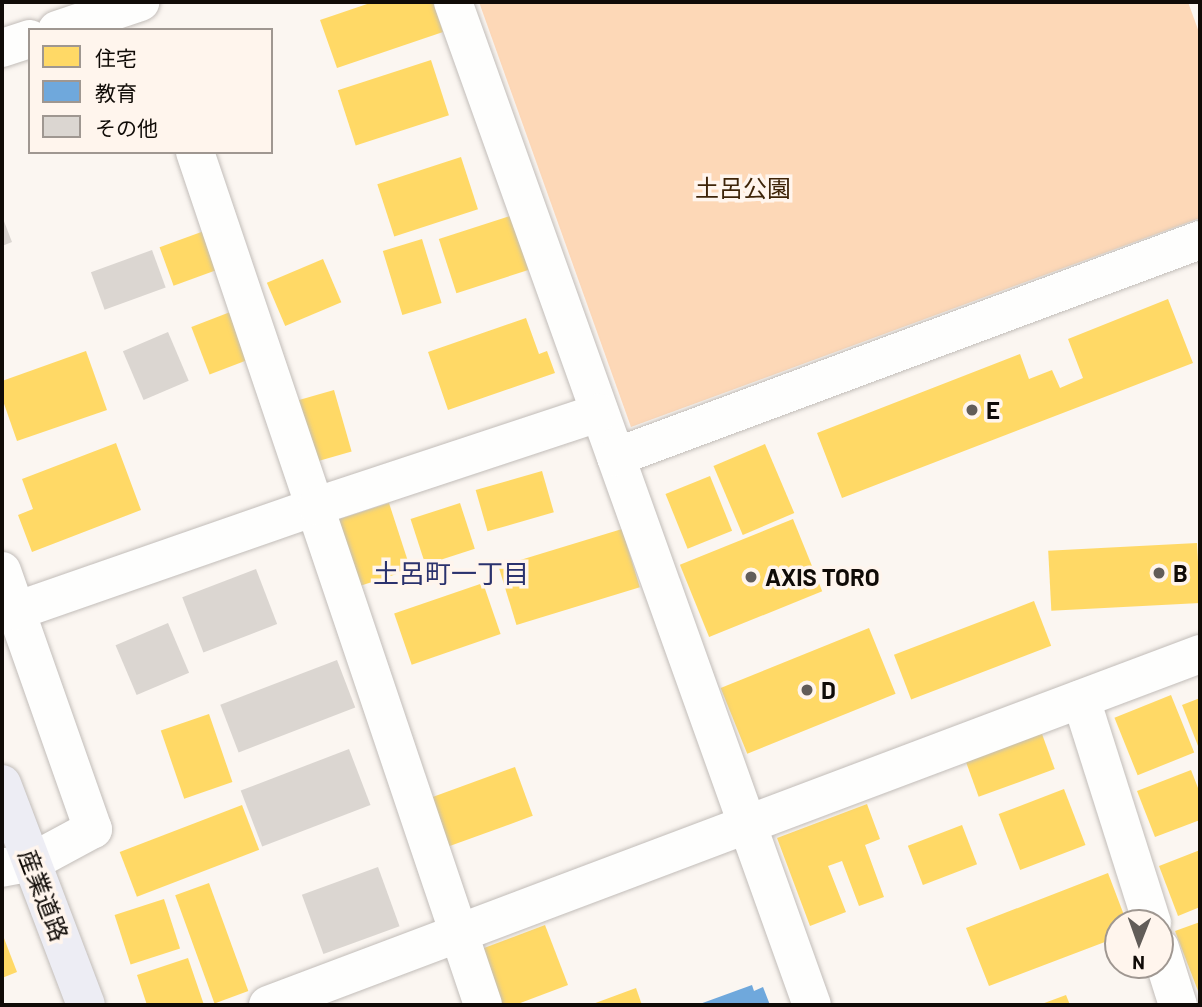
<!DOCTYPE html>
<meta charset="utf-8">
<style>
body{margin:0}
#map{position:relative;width:1202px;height:1007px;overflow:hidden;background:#fbf6f1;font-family:Barlow,"Noto Sans JP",sans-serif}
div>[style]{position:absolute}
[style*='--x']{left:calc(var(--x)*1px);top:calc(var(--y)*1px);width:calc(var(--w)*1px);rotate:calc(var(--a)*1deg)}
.green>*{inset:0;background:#fdd8b7}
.homes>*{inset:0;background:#ffd966;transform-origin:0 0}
.schools>*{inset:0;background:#6fa8dc}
.building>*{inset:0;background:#dbd6d1;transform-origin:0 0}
.roads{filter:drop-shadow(0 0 2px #c2bdb9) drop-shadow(0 0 2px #c2bdb9)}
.minor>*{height:38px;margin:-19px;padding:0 19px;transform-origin:19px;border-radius:19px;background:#fefefd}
.major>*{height:38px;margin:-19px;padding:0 19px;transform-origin:19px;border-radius:19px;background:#ededf4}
.dots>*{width:19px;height:19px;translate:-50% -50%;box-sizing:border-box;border:4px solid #fff5ed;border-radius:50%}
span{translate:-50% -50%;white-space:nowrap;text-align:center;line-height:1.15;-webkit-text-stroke:7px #fff5ed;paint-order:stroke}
.park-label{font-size:24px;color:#3e2408}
.poi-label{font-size:24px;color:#100b07;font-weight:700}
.left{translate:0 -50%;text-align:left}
.street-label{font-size:24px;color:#100b07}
.neighbourhood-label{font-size:26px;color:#2b326d}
.frame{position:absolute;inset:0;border:4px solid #100b07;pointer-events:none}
.legend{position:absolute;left:28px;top:28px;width:245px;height:126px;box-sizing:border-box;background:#fff5ed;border:2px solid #9f9791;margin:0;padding:9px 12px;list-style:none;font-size:21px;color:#100b07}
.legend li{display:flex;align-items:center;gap:14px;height:35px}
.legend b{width:35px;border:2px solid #9f9791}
.north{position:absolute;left:1104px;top:909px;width:70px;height:70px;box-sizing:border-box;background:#fff5ed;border:2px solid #9f9791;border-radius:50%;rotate:181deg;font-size:19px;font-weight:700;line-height:28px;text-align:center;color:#100b07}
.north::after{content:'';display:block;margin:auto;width:24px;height:32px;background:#625d59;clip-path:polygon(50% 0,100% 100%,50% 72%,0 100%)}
</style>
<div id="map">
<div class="green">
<i style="clip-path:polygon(479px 2px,1188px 2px,1200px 35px,1200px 218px,631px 427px)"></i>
</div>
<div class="homes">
<i style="clip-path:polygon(373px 2px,433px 2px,443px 32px,337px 68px,320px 20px)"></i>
<i style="left:431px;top:60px;width:58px;height:98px;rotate:72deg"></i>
<i style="left:461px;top:157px;width:55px;height:88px;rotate:72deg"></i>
<i style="left:513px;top:215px;width:57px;height:78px;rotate:72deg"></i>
<i style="left:215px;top:227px;width:41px;height:59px;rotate:70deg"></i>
<i style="left:422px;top:239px;width:67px;height:41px;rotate:73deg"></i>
<i style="left:323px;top:259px;width:47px;height:61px;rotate:67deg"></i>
<i style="clip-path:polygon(1168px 299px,1193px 363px,842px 498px,817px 433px,1020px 354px,1029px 379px,1052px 370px,1060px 388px,1083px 378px,1068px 339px)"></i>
<i style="left:238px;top:309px;width:51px;height:50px;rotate:69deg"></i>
<i style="clip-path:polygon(526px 318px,539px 354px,547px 351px,555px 373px,448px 410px,428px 352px)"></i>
<i style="clip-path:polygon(86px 351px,107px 410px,17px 441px,2px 398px,2px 381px)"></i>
<i style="left:334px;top:390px;width:64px;height:40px;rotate:74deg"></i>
<i style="clip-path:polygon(116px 443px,141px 510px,32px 552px,18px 515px,33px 509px,22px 479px)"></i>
<i style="left:765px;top:444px;width:75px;height:56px;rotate:67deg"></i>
<i style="left:542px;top:471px;width:43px;height:69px;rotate:74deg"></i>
<i style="left:710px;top:476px;width:59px;height:48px;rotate:68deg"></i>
<i style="left:389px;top:503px;width:70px;height:60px;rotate:72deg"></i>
<i style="left:460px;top:503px;width:48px;height:52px;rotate:72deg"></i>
<i style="left:793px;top:519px;width:78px;height:122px;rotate:68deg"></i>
<i style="left:622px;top:529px;width:61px;height:129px;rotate:73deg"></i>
<i style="left:1197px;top:543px;width:60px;height:149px;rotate:87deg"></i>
<i style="left:483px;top:583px;width:54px;height:94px;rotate:71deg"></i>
<i style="left:1034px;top:601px;width:48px;height:150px;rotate:69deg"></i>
<i style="left:869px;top:628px;width:71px;height:160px;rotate:68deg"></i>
<i style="left:1171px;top:695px;width:62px;height:61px;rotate:68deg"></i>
<i style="clip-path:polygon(1200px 698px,1200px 751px,1182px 705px)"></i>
<i style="left:209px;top:714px;width:72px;height:51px;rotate:71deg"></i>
<i style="left:1038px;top:723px;width:49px;height:81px;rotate:70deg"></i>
<i style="left:515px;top:767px;width:52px;height:92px;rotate:70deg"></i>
<i style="clip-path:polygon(1191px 770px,1200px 793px,1200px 820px,1155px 837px,1137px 791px)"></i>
<i style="left:1064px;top:789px;width:60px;height:70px;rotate:69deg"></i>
<i style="clip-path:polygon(867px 804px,880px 839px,865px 845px,884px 897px,859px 906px,842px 861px,828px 866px,846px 912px,810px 926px,777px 838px)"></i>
<i style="left:242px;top:805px;width:48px;height:131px;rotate:69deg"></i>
<i style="left:962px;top:825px;width:42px;height:58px;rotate:69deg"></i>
<i style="clip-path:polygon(1200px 850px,1200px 907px,1178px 916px,1159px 866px)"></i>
<i style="clip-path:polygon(1108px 873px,1127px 923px,1118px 923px,1118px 937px,989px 986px,966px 928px)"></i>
<i style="left:209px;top:883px;width:115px;height:36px;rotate:70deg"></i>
<i style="left:164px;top:899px;width:52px;height:52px;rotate:72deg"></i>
<i style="clip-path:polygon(1200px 922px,1200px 990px,1198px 991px,1175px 931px)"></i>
<i style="clip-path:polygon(545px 925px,568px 985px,515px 1005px,497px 1005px,476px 951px)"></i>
<i style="clip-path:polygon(2px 933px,17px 972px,2px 978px)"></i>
<i style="clip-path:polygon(188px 958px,204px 1005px,147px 1005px,137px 975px)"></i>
<i style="clip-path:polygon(636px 988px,642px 1005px,590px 1005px)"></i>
<i style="clip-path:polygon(1066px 995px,1070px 1005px,1039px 1005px)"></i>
</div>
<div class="schools">
<i style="clip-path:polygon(752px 985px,754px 991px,763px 987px,770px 1005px,697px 1005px)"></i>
</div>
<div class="building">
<i style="clip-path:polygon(2px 216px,12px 242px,2px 246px)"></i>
<i style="left:152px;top:250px;width:40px;height:65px;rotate:70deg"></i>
<i style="left:168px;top:332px;width:53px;height:49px;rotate:67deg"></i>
<i style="left:256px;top:569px;width:59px;height:79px;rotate:69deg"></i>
<i style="left:168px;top:623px;width:54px;height:57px;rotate:67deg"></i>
<i style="left:337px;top:660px;width:51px;height:125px;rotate:69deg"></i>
<i style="left:349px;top:749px;width:60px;height:116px;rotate:69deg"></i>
<i style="left:378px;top:867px;width:63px;height:81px;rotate:70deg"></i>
</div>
<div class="roads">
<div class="minor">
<i style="--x:453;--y:2;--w:1065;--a:70.31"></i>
<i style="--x:57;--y:30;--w:88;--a:-18.6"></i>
<i style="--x:2;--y:48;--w:29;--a:-18"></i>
<i style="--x:195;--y:152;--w:900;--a:71.34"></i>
<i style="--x:616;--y:457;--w:623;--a:-20.38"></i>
<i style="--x:2;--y:571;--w:274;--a:70.6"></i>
<i style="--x:93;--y:829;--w:69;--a:151.6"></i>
<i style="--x:32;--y:862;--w:31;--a:169"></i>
<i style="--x:16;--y:611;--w:319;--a:-19.2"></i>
<i style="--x:317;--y:506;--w:297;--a:-18.3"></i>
<i style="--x:1081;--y:699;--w:235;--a:72.4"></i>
<i style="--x:1160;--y:948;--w:60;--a:72.5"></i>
<i style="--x:268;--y:1005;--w:996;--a:-20.64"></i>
</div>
<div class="major">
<i style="--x:2;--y:784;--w:236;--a:69.2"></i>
</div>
</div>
<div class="dots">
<i style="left:972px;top:410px;background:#625d59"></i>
<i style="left:1159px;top:573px;background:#625d59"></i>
<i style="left:751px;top:577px;background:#625d59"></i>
<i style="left:807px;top:690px;background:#625d59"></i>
</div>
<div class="park-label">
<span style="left:743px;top:188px">土呂公園</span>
</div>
<div class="poi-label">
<span class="left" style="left:986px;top:410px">E</span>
<span class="left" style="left:1173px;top:573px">B</span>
<span class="left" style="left:765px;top:577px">AXIS TORO</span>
<span class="left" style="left:821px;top:690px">D</span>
</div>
<div class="street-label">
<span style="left:44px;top:895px;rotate:69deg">産業道路</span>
</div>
<div class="neighbourhood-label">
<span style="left:451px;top:573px">土呂町一丁目</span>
</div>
<div class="frame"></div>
<ul class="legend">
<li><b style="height:19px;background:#ffd966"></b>住宅</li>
<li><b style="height:19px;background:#6fa8dc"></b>教育</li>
<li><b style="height:19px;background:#dbd6d1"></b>その他</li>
</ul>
<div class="north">N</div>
</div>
